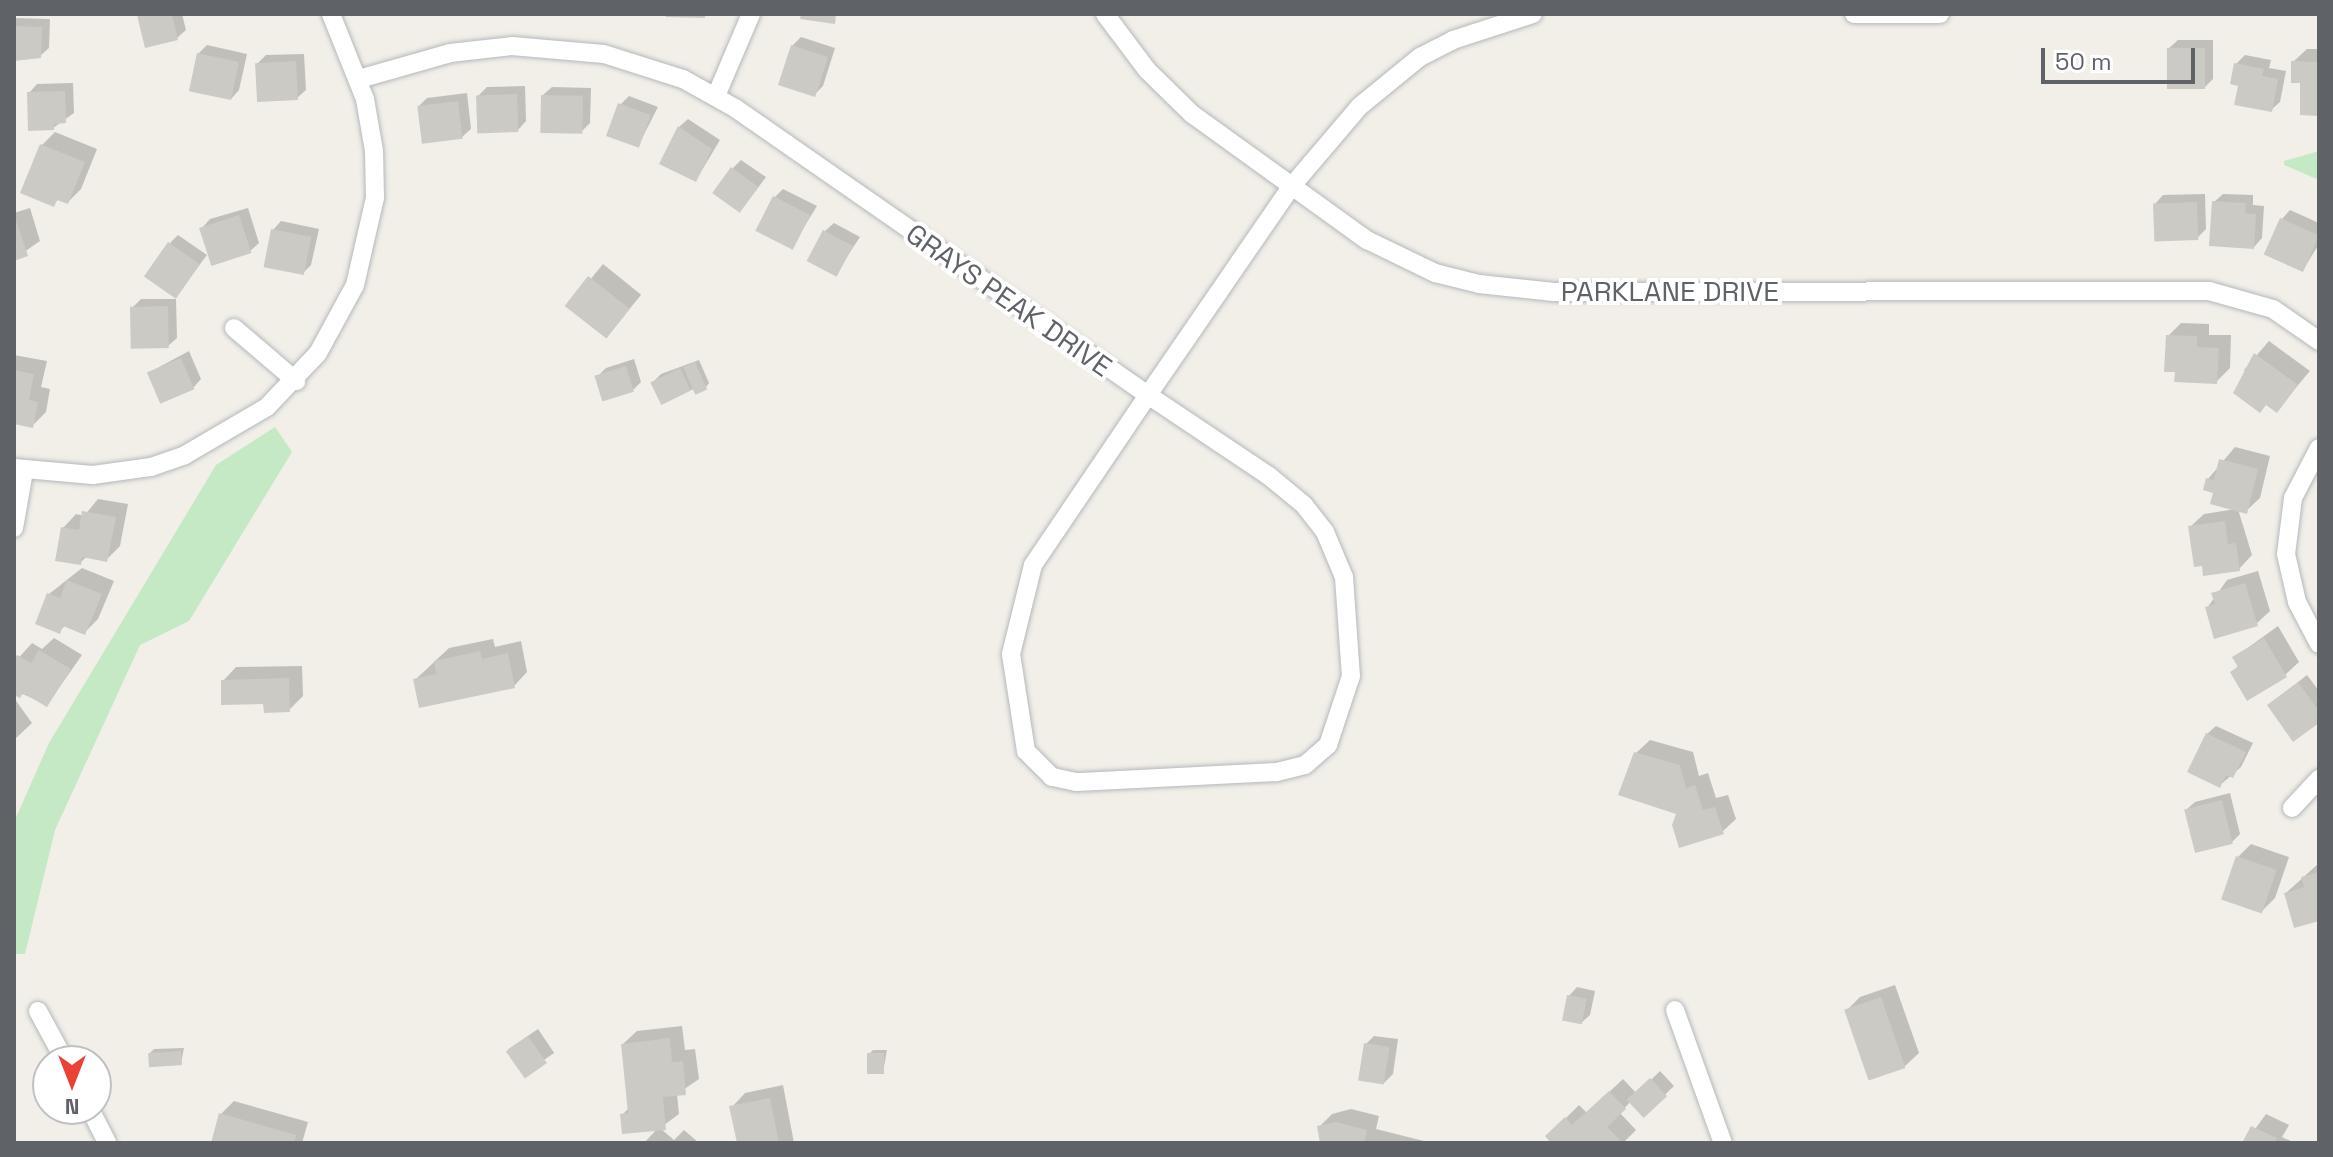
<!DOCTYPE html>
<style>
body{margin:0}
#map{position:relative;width:2333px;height:1157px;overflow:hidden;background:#f1efe8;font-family:"Space Grotesk",sans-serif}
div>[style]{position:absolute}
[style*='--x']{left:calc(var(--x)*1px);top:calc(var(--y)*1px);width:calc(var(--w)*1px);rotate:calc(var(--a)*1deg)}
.green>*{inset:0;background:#c5e8c5}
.shadow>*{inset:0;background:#0003;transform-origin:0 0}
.building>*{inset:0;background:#cccac5;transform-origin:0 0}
.roads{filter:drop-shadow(0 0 2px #b5b8bc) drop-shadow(0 0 2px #b5b8bc)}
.street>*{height:18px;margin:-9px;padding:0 9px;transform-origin:9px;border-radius:9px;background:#fff}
span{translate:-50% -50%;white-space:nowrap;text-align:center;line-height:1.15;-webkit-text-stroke:8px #fff;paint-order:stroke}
.street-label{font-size:28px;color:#5f6368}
.frame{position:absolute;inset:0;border:16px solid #5f6368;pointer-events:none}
.north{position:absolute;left:32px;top:1045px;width:80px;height:80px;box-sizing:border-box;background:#fff;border:2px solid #bfc1c3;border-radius:50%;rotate:180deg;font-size:22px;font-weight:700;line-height:32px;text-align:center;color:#5f6368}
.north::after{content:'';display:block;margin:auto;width:28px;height:36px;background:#ea4335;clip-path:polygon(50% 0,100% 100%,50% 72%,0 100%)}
.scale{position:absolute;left:2041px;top:48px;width:154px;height:36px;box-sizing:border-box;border:4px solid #5f6368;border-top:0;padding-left:10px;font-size:24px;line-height:28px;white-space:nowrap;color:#5f6368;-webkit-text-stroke:6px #fff;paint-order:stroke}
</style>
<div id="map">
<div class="green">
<i style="clip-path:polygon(2319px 151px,2319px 180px,2284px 165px,2284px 161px)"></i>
<i style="clip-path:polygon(275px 427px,292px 452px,189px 621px,140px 645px,55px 830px,25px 954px,14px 954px,14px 822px,49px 743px,216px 465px)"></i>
</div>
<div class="shadow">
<i style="clip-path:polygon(182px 14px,186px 30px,177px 38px,139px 15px)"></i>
<i style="clip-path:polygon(14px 18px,50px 19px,49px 48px,40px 56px,14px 57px)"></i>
<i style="clip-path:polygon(801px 37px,835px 48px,823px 86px,815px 94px,792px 46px)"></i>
<i style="clip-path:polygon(2178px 40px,2213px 40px,2213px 79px,2204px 88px,2169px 48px)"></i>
<i style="clip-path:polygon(207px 45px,247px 54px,239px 90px,231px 99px,198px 54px)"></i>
<i style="clip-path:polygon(2307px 49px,2319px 49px,2319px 114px,2293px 62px)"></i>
<i style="clip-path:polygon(304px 54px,306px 90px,297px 98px,257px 64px,266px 55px)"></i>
<i style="clip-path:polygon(2245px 55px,2271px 60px,2269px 68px,2286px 71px,2280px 102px,2271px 110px,2241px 84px,2236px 64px)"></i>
<i style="clip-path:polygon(73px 83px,74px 113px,53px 128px,29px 93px,37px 84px)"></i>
<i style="clip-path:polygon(525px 86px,526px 121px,518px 130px,478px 96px,487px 87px)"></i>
<i style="clip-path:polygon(552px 87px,591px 88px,590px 123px,581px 132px,543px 95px)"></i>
<i style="clip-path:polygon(467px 93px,471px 129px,462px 137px,419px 106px,427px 98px)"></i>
<i style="clip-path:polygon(629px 96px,658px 107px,638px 146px,620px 105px)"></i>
<i style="clip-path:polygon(688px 119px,720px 140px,696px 180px,679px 127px)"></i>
<i style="clip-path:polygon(55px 132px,97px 149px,81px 189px,68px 202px,59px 199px,53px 204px,42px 145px)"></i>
<i style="clip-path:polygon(741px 160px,766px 177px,741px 210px,733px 168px)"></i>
<i style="clip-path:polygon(783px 189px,817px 206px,791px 248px,775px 197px)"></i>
<i style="clip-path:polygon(2205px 194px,2206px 229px,2197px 238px,2155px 204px,2163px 195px)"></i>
<i style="clip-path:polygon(2223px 194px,2253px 195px,2253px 205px,2264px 206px,2262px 238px,2254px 247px,2214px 202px)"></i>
<i style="clip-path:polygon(30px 208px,40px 241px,14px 259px,14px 213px)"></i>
<i style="clip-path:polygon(248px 208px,259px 243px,250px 251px,202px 228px,210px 219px)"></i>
<i style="clip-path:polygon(2290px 210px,2319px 223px,2319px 244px,2303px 270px,2282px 219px)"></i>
<i style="clip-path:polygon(281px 221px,319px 229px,311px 265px,302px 274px,273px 230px)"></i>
<i style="clip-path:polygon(834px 223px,860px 237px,835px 275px,825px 231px)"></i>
<i style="clip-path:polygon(178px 235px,207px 255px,176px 296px,170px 243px)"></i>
<i style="left:603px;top:264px;width:49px;height:55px;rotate:39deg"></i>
<i style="clip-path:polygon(141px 299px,176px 299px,177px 338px,168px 346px,132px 308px)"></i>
<i style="clip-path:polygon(2181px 323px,2209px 324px,2209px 335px,2231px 335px,2230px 368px,2216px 382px,2177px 370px,2168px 336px)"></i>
<i style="clip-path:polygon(2269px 341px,2310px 371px,2276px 411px,2244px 370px)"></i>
<i style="clip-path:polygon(189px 351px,201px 379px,193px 388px,150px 372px)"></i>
<i style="clip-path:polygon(14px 355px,47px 361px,41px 387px,50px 389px,46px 412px,32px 426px,14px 422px)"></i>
<i style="clip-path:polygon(634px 359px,641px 382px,633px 390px,597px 377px,606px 368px)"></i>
<i style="clip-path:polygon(699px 360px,709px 383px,706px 387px,690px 390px,653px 382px,661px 374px)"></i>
<i style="clip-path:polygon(2235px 447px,2270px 456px,2260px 498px,2246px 511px,2238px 509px,2252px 555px,2239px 569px,2190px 527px,2204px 514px,2236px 509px,2208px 479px)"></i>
<i style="clip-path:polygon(98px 499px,128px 504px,120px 546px,107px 559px,87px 556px,80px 563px,63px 528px,76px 514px,84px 516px)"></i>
<i style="clip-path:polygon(82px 568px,114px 581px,98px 619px,85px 632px,66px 625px,59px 631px,37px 623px,49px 594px)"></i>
<i style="clip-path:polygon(2258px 571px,2270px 611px,2256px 624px,2207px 608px,2227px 580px)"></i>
<i style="clip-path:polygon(2278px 626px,2299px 662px,2285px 675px,2232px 672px,2239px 665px,2235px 657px)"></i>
<i style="clip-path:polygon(54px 638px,82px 655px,47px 705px,14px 690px,14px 663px,32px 643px,42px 649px)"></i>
<i style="clip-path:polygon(493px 639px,495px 647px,521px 641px,527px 672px,514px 686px,415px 680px,449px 648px)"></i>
<i style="clip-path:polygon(302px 666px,303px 696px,289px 710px,223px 681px,236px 667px)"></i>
<i style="clip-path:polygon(2307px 675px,2319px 691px,2319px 720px,2269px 705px)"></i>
<i style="clip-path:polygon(14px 698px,32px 723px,14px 740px)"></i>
<i style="clip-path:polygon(2216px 726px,2253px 743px,2241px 767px,2219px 786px,2207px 734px)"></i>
<i style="clip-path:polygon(1650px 740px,1693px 752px,1699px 776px,1708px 773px,1716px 798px,1728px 795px,1736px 819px,1722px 832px,1678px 813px,1636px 753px)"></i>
<i style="clip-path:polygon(2230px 793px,2240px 834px,2232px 842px,2186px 810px,2195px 802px)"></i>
<i style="clip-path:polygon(2251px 844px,2289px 857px,2275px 898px,2261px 912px,2238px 857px)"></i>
<i style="clip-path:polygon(2319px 863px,2319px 919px,2286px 893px)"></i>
<i style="clip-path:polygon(1895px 985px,1919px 1053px,1905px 1066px,1870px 1078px,1846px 1011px,1860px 997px)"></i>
<i style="clip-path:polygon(1577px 987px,1595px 991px,1590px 1015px,1581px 1023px,1569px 996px)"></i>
<i style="clip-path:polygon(682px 1026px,685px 1050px,695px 1049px,699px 1079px,677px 1094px,679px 1114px,660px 1128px,674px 1140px,684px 1130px,699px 1143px,644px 1143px,658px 1128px,622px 1115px,630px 1107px,623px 1044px,637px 1031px)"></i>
<i style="left:538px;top:1029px;width:29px;height:36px;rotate:56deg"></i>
<i style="clip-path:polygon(1374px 1036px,1398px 1039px,1393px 1074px,1384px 1083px,1366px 1044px)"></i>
<i style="clip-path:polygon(184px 1048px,181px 1063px,150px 1053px,154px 1049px)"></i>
<i style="clip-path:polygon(873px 1050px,887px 1050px,883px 1072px,869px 1054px)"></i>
<i style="clip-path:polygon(1660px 1071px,1674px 1086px,1644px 1115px,1631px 1101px,1620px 1113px,1636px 1130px,1623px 1143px,1554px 1143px,1548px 1136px,1579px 1105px,1587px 1113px,1623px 1079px,1637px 1094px)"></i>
<i style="clip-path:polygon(783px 1085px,794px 1143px,739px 1143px,732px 1107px,745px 1093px)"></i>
<i style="clip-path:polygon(234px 1101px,308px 1122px,302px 1143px,217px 1143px,221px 1114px)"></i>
<i style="clip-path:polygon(1351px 1109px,1379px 1116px,1376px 1129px,1432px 1143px,1322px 1143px,1319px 1127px,1332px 1114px)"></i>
<i style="clip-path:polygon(2266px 1114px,2289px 1125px,2282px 1137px,2295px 1143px,2245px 1143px)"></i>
</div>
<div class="building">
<i style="clip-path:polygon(172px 14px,178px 40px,145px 48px,137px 15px)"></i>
<i style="clip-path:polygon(666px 14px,705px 14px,705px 18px,666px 17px)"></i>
<i style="clip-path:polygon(801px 14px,836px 14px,835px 24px,800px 19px)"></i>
<i style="clip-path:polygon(14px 26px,42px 27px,41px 58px,14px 61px)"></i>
<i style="left:791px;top:45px;width:39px;height:42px;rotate:18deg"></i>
<i style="left:2167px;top:48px;width:38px;height:41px"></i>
<i style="left:197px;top:53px;width:43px;height:39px;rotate:12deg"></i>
<i style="left:296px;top:61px;width:39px;height:41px;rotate:87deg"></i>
<i style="clip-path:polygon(2291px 61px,2319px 62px,2319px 116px,2300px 115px,2300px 83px,2291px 83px)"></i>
<i style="clip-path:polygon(2234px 63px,2264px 69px,2262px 76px,2278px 79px,2272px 112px,2234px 105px,2238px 86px,2230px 84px)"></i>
<i style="clip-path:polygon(65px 91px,66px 123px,54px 124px,54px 130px,28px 131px,27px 92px)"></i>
<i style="left:517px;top:94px;width:38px;height:41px;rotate:88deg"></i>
<i style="left:541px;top:95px;width:42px;height:38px;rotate:1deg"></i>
<i style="left:458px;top:101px;width:38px;height:41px;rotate:83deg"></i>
<i style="left:618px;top:103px;width:35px;height:35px;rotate:20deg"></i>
<i style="clip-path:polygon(678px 126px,712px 149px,696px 182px,659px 164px)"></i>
<i style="clip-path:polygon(40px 144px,85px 162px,68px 204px,57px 200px,54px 207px,20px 193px)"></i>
<i style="left:731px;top:167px;width:34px;height:32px;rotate:36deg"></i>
<i style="left:773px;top:196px;width:42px;height:39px;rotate:27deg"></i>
<i style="clip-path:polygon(2212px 201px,2246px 203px,2245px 213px,2256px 214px,2254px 249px,2209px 246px)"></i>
<i style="left:2197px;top:202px;width:38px;height:44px;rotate:88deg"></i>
<i style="left:239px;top:215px;width:40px;height:42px;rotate:72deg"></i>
<i style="left:2280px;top:218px;width:43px;height:40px;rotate:24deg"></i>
<i style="clip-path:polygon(16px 220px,28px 256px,14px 261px,14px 221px)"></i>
<i style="left:271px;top:229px;width:41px;height:39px;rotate:11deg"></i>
<i style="left:823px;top:230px;width:34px;height:35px;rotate:28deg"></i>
<i style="left:168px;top:242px;width:39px;height:42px;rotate:35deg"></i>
<i style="left:588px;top:276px;width:53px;height:38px;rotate:38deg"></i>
<i style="left:168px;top:306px;width:42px;height:38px;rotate:89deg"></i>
<i style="clip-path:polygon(2166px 335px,2197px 336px,2197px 347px,2219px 348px,2217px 384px,2174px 382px,2175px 372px,2164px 372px)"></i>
<i style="clip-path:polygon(2254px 353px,2298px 385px,2277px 413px,2266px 405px,2260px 413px,2233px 393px)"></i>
<i style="left:181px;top:358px;width:34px;height:37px;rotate:67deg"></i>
<i style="left:695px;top:362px;width:30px;height:13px;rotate:66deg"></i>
<i style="left:626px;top:366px;width:27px;height:33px;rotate:73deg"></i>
<i style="left:680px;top:368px;width:25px;height:33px;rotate:64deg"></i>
<i style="clip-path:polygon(14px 370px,34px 374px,29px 400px,38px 402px,33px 428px,14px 424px)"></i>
<i style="clip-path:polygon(2219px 459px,2258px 469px,2247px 514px,2210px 504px,2213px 493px,2203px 490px,2206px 478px,2214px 480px)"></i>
<i style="clip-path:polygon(82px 511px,116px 517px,107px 562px,82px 557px,81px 565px,55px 561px,61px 527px,79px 530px)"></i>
<i style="clip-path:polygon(2225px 521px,2228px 544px,2236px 543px,2240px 571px,2203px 576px,2202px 566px,2194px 567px,2188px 526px)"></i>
<i style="clip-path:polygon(67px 580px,102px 594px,85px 635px,63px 626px,60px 634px,35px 624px,47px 593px,60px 598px)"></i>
<i style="clip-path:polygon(2245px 583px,2258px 626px,2214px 639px,2205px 607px,2215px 604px,2211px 593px)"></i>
<i style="clip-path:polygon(2264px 638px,2287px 677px,2247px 701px,2230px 672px,2238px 667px,2232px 657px)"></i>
<i style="clip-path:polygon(39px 650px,71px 669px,47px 707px,23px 693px,20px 698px,14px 695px,14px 659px,17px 655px,31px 663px)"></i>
<i style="clip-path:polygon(480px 651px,482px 659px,508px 653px,515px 688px,419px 708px,413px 679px,436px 674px,434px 661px)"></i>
<i style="clip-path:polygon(289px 678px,290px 712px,264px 713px,263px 704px,221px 705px,221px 680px)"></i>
<i style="clip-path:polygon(2298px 682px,2319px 711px,2319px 723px,2293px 742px,2267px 705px)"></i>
<i style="clip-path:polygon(2206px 733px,2246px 752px,2233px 778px,2226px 775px,2220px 788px,2187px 772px)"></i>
<i style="clip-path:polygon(1634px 752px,1680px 765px,1686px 788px,1695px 785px,1703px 810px,1715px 807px,1724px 834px,1679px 848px,1672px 825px,1676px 814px,1618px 795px)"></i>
<i style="left:2222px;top:800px;width:45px;height:39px;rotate:76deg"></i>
<i style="left:2236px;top:856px;width:43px;height:46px;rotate:19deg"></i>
<i style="clip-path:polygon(2319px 872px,2319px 921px,2294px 928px,2284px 893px,2304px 887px,2301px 877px)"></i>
<i style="left:1567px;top:995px;width:20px;height:26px;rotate:11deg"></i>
<i style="left:1881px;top:997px;width:75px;height:39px;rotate:71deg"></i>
<i style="left:528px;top:1036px;width:33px;height:27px;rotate:55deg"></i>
<i style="clip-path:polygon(670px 1038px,672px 1062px,683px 1061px,686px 1095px,663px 1097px,666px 1130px,622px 1134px,620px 1114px,628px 1113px,621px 1044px)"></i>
<i style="left:1364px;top:1043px;width:26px;height:38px;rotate:9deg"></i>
<i style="left:181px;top:1051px;width:14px;height:33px;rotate:86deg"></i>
<i style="left:867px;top:1053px;width:17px;height:21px"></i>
<i style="left:1650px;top:1078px;width:25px;height:32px;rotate:47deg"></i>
<i style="clip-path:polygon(1609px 1091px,1626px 1109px,1607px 1127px,1623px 1143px,1551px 1143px,1545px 1136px,1565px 1117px,1572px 1125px)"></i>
<i style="clip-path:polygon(770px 1098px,779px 1143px,737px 1143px,729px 1106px)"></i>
<i style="clip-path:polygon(219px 1113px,296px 1135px,294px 1143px,211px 1143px)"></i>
<i style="clip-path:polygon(1336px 1122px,1367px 1130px,1364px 1143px,1320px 1143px,1317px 1126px)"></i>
<i style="clip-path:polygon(2251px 1126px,2277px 1138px,2274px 1143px,2242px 1143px)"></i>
</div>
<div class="roads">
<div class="street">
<i style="--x:1105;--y:14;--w:70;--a:53.1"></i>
<i style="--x:1147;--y:70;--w:63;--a:44.4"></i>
<i style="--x:1192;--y:114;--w:216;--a:35.8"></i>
<i style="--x:1367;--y:240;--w:76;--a:25.9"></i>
<i style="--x:1435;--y:273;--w:45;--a:14"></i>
<i style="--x:1479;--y:284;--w:75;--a:6.1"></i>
<i style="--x:1554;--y:292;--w:655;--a:-0.09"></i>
<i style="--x:2209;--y:291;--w:66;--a:15.7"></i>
<i style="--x:2273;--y:309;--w:56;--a:34.8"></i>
<i style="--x:1854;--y:14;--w:86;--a:0"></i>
<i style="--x:359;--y:79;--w:95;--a:-15.9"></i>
<i style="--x:450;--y:53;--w:62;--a:-6.4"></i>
<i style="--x:512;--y:46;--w:92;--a:5"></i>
<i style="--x:604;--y:54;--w:83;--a:17.6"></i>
<i style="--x:683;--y:79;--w:60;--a:29.1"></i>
<i style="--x:735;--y:108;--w:503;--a:34.8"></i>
<i style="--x:1148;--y:395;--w:252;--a:-55.5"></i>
<i style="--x:1291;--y:187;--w:106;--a:-49.6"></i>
<i style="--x:1360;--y:106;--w:77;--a:-39.2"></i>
<i style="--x:1420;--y:57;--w:37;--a:-27"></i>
<i style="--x:1453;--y:40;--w:84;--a:-18"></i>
<i style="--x:716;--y:96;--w:89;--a:-66.9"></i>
<i style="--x:234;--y:328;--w:82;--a:40.5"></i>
<i style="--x:1148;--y:395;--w:146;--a:33.8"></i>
<i style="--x:1269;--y:476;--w:45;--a:39.6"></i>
<i style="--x:1304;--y:505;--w:34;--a:52"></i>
<i style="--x:1325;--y:532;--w:49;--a:67.1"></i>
<i style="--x:1344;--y:577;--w:99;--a:86"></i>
<i style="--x:1351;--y:676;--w:73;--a:108.4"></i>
<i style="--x:1328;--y:745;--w:30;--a:139"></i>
<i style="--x:1305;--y:765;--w:30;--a:166"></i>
<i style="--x:1276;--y:772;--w:200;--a:177.1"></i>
<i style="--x:1076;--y:782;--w:25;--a:-168"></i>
<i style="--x:1052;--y:777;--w:37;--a:-135"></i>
<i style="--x:1026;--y:751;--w:98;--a:-98.8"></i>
<i style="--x:1011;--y:654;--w:92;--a:-76.1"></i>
<i style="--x:1033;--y:565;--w:205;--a:-55.9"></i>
<i style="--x:2319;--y:448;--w:56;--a:117.5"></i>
<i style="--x:2293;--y:498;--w:56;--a:97.1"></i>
<i style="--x:2286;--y:554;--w:49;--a:77.1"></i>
<i style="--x:2297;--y:602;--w:47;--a:62.4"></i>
<i style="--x:14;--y:468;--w:79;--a:5.1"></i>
<i style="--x:93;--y:475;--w:59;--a:-7.9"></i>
<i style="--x:151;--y:467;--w:36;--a:-19"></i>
<i style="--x:185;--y:455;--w:95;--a:-30.3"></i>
<i style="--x:267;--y:407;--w:74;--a:-46.6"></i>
<i style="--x:318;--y:353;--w:77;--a:-61.4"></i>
<i style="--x:355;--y:285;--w:89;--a:-77.1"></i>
<i style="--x:375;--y:198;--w:47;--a:-91.2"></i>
<i style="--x:374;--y:151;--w:53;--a:-99.8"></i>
<i style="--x:365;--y:99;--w:92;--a:-111.8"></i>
<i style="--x:14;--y:528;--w:58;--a:-80"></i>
<i style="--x:2292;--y:808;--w:40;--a:-47"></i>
<i style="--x:1675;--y:1010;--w:141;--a:70.2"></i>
<i style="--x:38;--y:1011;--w:57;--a:61.6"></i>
<i style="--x:90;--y:1109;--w:38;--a:63"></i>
</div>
</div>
<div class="street-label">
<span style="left:1670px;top:291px">PARKLANE DRIVE</span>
<span style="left:1009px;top:300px;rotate:35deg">GRAYS PEAK DRIVE</span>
</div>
<div class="frame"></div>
<div class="north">N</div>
<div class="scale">50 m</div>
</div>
